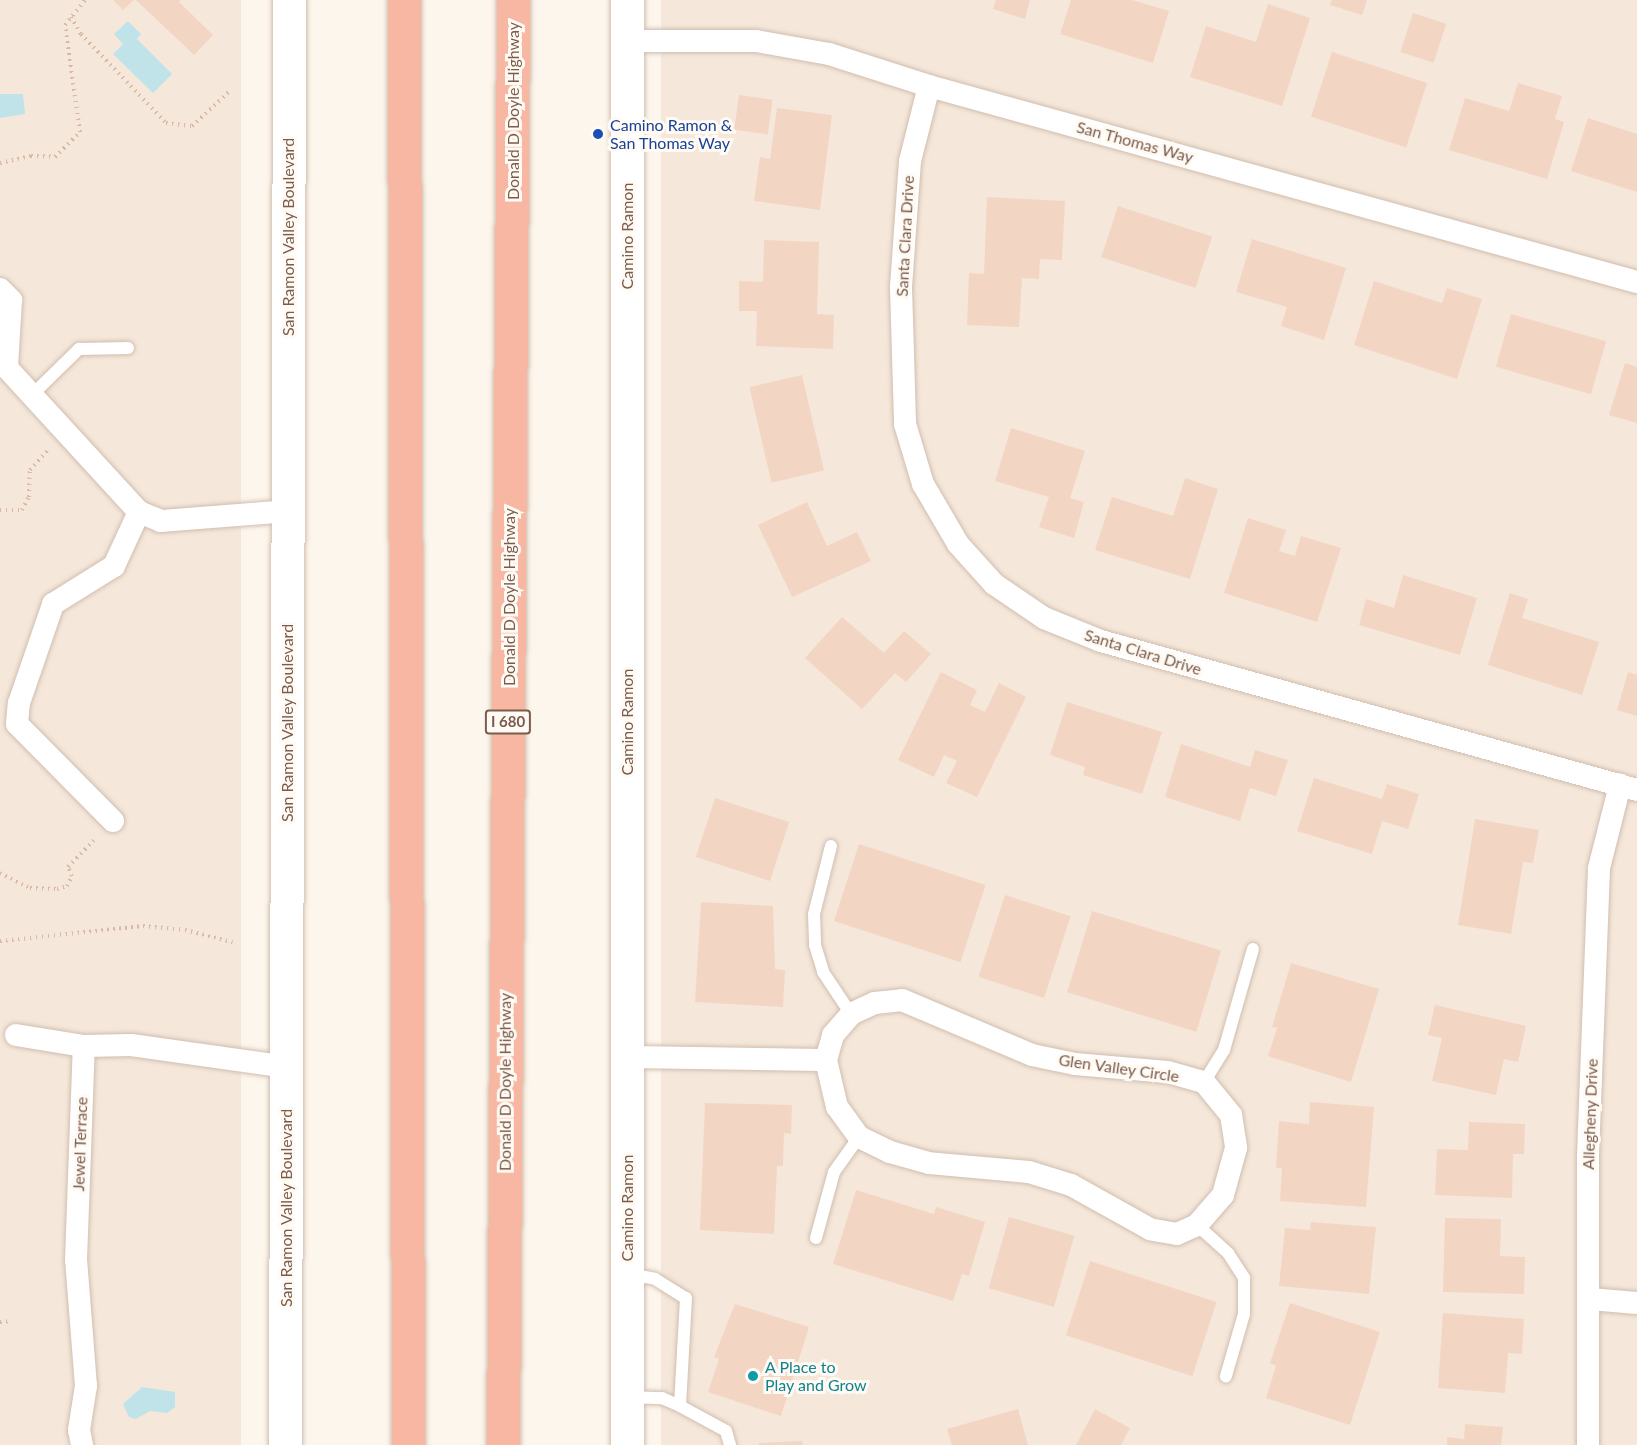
<!DOCTYPE html>
<style>
body{margin:0}
#map{position:relative;width:1637px;height:1445px;overflow:hidden;background:#fdf6ec;font-family:Lato,sans-serif}
div>[style]{position:absolute}
[style*='--x']{left:calc(var(--x)*1px);top:calc(var(--y)*1px);width:calc(var(--w)*1px);rotate:calc(var(--a)*1deg)}
.residential>*{inset:0;background:#f5e8da;transform-origin:0 0}
.water>*{inset:0;background:#bfe3e8}
.building>*{inset:0;background:#f3d5c3;transform-origin:0 0}
.path>*{height:4px;margin-top:-2px;transform-origin:0;background:repeating-linear-gradient(90deg,#d9b8a5 0 1.5px,transparent 0 6px)}
.roads{filter:drop-shadow(0 0 2px #d1beb0) drop-shadow(0 0 2px #d1beb0)}
.lane>*{height:12px;margin:-6px;padding:0 6px;transform-origin:6px;border-radius:6px;background:#fff}
.street>*{height:22px;margin:-11px;padding:0 11px;transform-origin:11px;border-radius:11px;background:#fff}
.secondary>*{height:33px;margin:-16.5px;padding:0 16.5px;transform-origin:16.5px;border-radius:16.5px;background:#fff}
.highway>*{height:33px;margin:-16.5px;padding:0 16.5px;transform-origin:16.5px;border-radius:16.5px;background:#f7b7a3}
.dots>*{width:16px;height:16px;translate:-50% -50%;box-sizing:border-box;border:3px solid #fffaf3;border-radius:50%}
span{translate:-50% -50%;white-space:nowrap;text-align:center;line-height:1.15;-webkit-text-stroke:6px #fffaf3;paint-order:stroke}
.shield-label span{padding:2px 4px;background:#fffaf3;border:2px solid;border-radius:4px;-webkit-text-stroke-width:0}
.shield-label{font-size:15px;color:#7a5c4d;font-weight:700}
.street-label{font-size:16px;color:#7a5c4d}
.transit-label{font-size:16px;color:#164399}
.left{translate:0 -50%;text-align:left}
.culture-label{font-size:16px;color:#0d838f}
</style>
<div id="map">
<div class="residential">
<i style="left:0;top:0;width:241px;height:1445px"></i>
<i style="left:661px;top:0;width:976px;height:1445px"></i>
</div>
<div class="water">
<i style="clip-path:polygon(128px 21px,141px 34px,137px 39px,172px 74px,153px 93px,113px 54px,123px 44px,114px 34px)"></i>
<i style="clip-path:polygon(0 94px,23px 94px,25px 114px,0 118px)"></i>
<i style="clip-path:polygon(142px 1387px,175px 1392px,175px 1407px,167px 1413px,150px 1411px,136px 1419px,129px 1417px,123px 1404px)"></i>
</div>
<div class="building">
<i style="clip-path:polygon(113px 0,134px 0,123px 10px)"></i>
<i style="clip-path:polygon(136px 0,181px 0,179px 2px,213px 35px,194px 55px)"></i>
<i style="clip-path:polygon(996px 0,1030px 0,1025px 19px,993px 9px)"></i>
<i style="clip-path:polygon(1071px 0,1132px 0,1169px 11px,1153px 63px,1060px 34px)"></i>
<i style="clip-path:polygon(1332px 0,1367px 0,1362px 15px,1330px 5px)"></i>
<i style="clip-path:polygon(1268px 4px,1310px 18px,1282px 106px,1190px 77px,1206px 26px,1256px 42px)"></i>
<i style="left:1413px;top:13px;width:35px;height:41px;rotate:18deg"></i>
<i style="left:1332px;top:52px;width:100px;height:68px;rotate:18deg"></i>
<i style="clip-path:polygon(1518px 83px,1562px 96px,1555px 119px,1564px 122px,1547px 179px,1449px 150px,1465px 98px,1509px 111px)"></i>
<i style="left:739px;top:95px;width:34px;height:35px;rotate:8deg"></i>
<i style="clip-path:polygon(777px 108px,832px 115px,820px 210px,754px 201px,760px 157px,770px 159px)"></i>
<i style="clip-path:polygon(1588px 118px,1637px 134px,1637px 192px,1571px 171px)"></i>
<i style="clip-path:polygon(987px 197px,1065px 201px,1062px 260px,1040px 259px,1039px 279px,1022px 278px,1019px 327px,967px 325px,969px 273px,984px 274px)"></i>
<i style="left:1118px;top:206px;width:99px;height:54px;rotate:18deg"></i>
<i style="clip-path:polygon(1252px 239px,1346px 268px,1324px 340px,1281px 326px,1287px 307px,1236px 292px)"></i>
<i style="clip-path:polygon(764px 240px,819px 242px,817px 314px,834px 315px,833px 349px,756px 346px,757px 311px,739px 311px,739px 281px,763px 282px)"></i>
<i style="clip-path:polygon(1374px 281px,1442px 303px,1447px 288px,1482px 299px,1457px 379px,1354px 345px)"></i>
<i style="left:1511px;top:314px;width:99px;height:55px;rotate:16deg"></i>
<i style="clip-path:polygon(1625px 363px,1637px 367px,1637px 423px,1609px 415px)"></i>
<i style="left:802px;top:375px;width:98px;height:54px;rotate:77deg"></i>
<i style="clip-path:polygon(1011px 428px,1085px 451px,1070px 498px,1084px 502px,1074px 538px,1039px 527px,1049px 497px,995px 481px)"></i>
<i style="clip-path:polygon(1185px 478px,1218px 489px,1190px 579px,1095px 550px,1112px 497px,1173px 516px)"></i>
<i style="clip-path:polygon(807px 502px,827px 546px,857px 532px,871px 561px,792px 597px,758px 525px)"></i>
<i style="clip-path:polygon(1248px 518px,1286px 530px,1279px 551px,1295px 556px,1301px 536px,1341px 548px,1317px 622px,1224px 593px)"></i>
<i style="clip-path:polygon(1403px 575px,1477px 598px,1460px 655px,1359px 625px,1366px 599px,1394px 608px)"></i>
<i style="clip-path:polygon(1510px 593px,1528px 599px,1522px 618px,1599px 642px,1582px 695px,1488px 665px)"></i>
<i style="clip-path:polygon(842px 617px,884px 653px,904px 631px,931px 654px,906px 682px,895px 673px,862px 709px,805px 658px)"></i>
<i style="clip-path:polygon(941px 672px,977px 690px,970px 705px,985px 712px,999px 683px,1026px 697px,977px 797px,946px 783px,957px 761px,944px 755px,934px 777px,898px 760px)"></i>
<i style="clip-path:polygon(1628px 672px,1637px 675px,1637px 716px,1617px 710px)"></i>
<i style="clip-path:polygon(1067px 702px,1162px 732px,1142px 794px,1083px 775px,1085px 767px,1050px 755px)"></i>
<i style="clip-path:polygon(1181px 744px,1250px 767px,1255px 750px,1288px 760px,1276px 796px,1250px 788px,1240px 821px,1165px 797px)"></i>
<i style="clip-path:polygon(1314px 778px,1382px 799px,1387px 784px,1419px 794px,1408px 829px,1382px 821px,1372px 854px,1297px 831px)"></i>
<i style="left:715px;top:798px;width:78px;height:62px;rotate:18deg"></i>
<i style="clip-path:polygon(1475px 819px,1539px 830px,1533px 863px,1523px 862px,1511px 934px,1458px 925px)"></i>
<i style="left:859px;top:844px;width:133px;height:81px;rotate:18deg"></i>
<i style="left:1005px;top:895px;width:69px;height:86px;rotate:18deg"></i>
<i style="clip-path:polygon(701px 902px,773px 906px,775px 969px,785px 970px,783px 1007px,695px 1002px)"></i>
<i style="left:1092px;top:911px;width:135px;height:85px;rotate:17deg"></i>
<i style="clip-path:polygon(1291px 963px,1379px 989px,1351px 1082px,1268px 1056px,1277px 1028px,1272px 1027px)"></i>
<i style="clip-path:polygon(1435px 1005px,1526px 1026px,1518px 1062px,1504px 1059px,1496px 1095px,1432px 1081px,1442px 1038px,1428px 1035px)"></i>
<i style="clip-path:polygon(1310px 1102px,1374px 1107px,1366px 1207px,1280px 1201px,1282px 1168px,1276px 1168px,1279px 1121px,1309px 1124px)"></i>
<i style="clip-path:polygon(705px 1103px,792px 1105px,791px 1134px,784px 1133px,783px 1166px,777px 1166px,774px 1234px,700px 1230px)"></i>
<i style="clip-path:polygon(1469px 1122px,1525px 1124px,1524px 1154px,1513px 1154px,1512px 1198px,1435px 1195px,1437px 1149px,1468px 1150px)"></i>
<i style="clip-path:polygon(856px 1190px,934px 1214px,936px 1207px,985px 1222px,969px 1276px,962px 1274px,953px 1301px,833px 1264px)"></i>
<i style="left:1009px;top:1217px;width:68px;height:74px;rotate:16deg"></i>
<i style="clip-path:polygon(1445px 1218px,1501px 1219px,1500px 1256px,1525px 1257px,1524px 1294px,1443px 1292px)"></i>
<i style="clip-path:polygon(1311px 1222px,1376px 1227px,1369px 1294px,1279px 1286px,1285px 1228px,1310px 1230px)"></i>
<i style="left:1090px;top:1261px;width:133px;height:78px;rotate:18deg"></i>
<i style="clip-path:polygon(1290px 1303px,1380px 1332px,1350px 1425px,1266px 1398px,1276px 1366px,1270px 1363px)"></i>
<i style="clip-path:polygon(735px 1304px,809px 1327px,781px 1416px,708px 1392px,719px 1359px,714px 1357px)"></i>
<i style="clip-path:polygon(1443px 1313px,1524px 1319px,1522px 1354px,1508px 1353px,1505px 1393px,1438px 1388px)"></i>
<i style="clip-path:polygon(1018px 1409px,1028px 1445px,952px 1445px,947px 1429px)"></i>
<i style="clip-path:polygon(1095px 1409px,1130px 1428px,1121px 1445px,1076px 1445px)"></i>
<i style="clip-path:polygon(1465px 1424px,1503px 1427px,1501px 1445px,1447px 1445px,1447px 1437px,1464px 1439px)"></i>
<i style="clip-path:polygon(802px 1441px,803px 1445px,759px 1445px,759px 1443px)"></i>
</div>
<div class="path">
<i style="--x:71;--y:17;--w:20;--a:60"></i>
<i style="--x:81;--y:34;--w:123;--a:46.3"></i>
<i style="--x:166;--y:123;--w:26;--a:7"></i>
<i style="--x:192;--y:126;--w:53;--a:-42.7"></i>
<i style="--x:0;--y:163;--w:32;--a:-13"></i>
<i style="--x:31;--y:156;--w:24;--a:2"></i>
<i style="--x:55;--y:157;--w:35;--a:-45"></i>
<i style="--x:80;--y:132;--w:108;--a:-98"></i>
<i style="--x:65;--y:25;--w:32;--a:-51"></i>
<i style="--x:0;--y:510;--w:22;--a:0"></i>
<i style="--x:22;--y:510;--w:15;--a:-62"></i>
<i style="--x:29;--y:497;--w:27;--a:-88"></i>
<i style="--x:30;--y:470;--w:27;--a:-48"></i>
<i style="--x:0;--y:873;--w:34;--a:27"></i>
<i style="--x:30;--y:888;--w:27;--a:2"></i>
<i style="--x:57;--y:889;--w:10;--a:-17"></i>
<i style="--x:67;--y:886;--w:11;--a:-63"></i>
<i style="--x:72;--y:876;--w:10;--a:-114"></i>
<i style="--x:68;--y:867;--w:37;--a:-46"></i>
<i style="--x:0;--y:941;--w:144;--a:-6"></i>
<i style="--x:143;--y:926;--w:42;--a:5.4"></i>
<i style="--x:185;--y:930;--w:49;--a:14.3"></i>
<i style="--x:0;--y:1322;--w:11;--a:-5"></i>
</div>
<div class="roads">
<div class="lane">
<i style="--x:32;--y:395;--w:66;--a:-44.4"></i>
<i style="--x:79;--y:349;--w:49;--a:-1.2"></i>
<i style="--x:831;--y:846;--w:70;--a:104"></i>
<i style="--x:814;--y:914;--w:31;--a:88"></i>
<i style="--x:815;--y:945;--w:28;--a:73"></i>
<i style="--x:823;--y:972;--w:50;--a:56.3"></i>
<i style="--x:1204;--y:1082;--w:38;--a:-58"></i>
<i style="--x:1224;--y:1050;--w:105;--a:-74"></i>
<i style="--x:1197;--y:1225;--w:42;--a:42.1"></i>
<i style="--x:1228;--y:1253;--w:30;--a:57"></i>
<i style="--x:1244;--y:1278;--w:36;--a:90"></i>
<i style="--x:1244;--y:1314;--w:65;--a:106.2"></i>
<i style="--x:816;--y:1238;--w:68;--a:-74.7"></i>
<i style="--x:834;--y:1172;--w:43;--a:-54.5"></i>
<i style="--x:628;--y:1274;--w:27;--a:10"></i>
<i style="--x:655;--y:1279;--w:36;--a:32"></i>
<i style="--x:686;--y:1298;--w:108;--a:93.2"></i>
<i style="--x:629;--y:1397;--w:33;--a:2"></i>
<i style="--x:662;--y:1398;--w:20;--a:24"></i>
<i style="--x:680;--y:1406;--w:52;--a:28.5"></i>
<i style="--x:726;--y:1431;--w:15;--a:74"></i>
</div>
<div class="street">
<i style="--x:627;--y:41;--w:129;--a:0"></i>
<i style="--x:756;--y:41;--w:74;--a:10.1"></i>
<i style="--x:829;--y:54;--w:105;--a:17.7"></i>
<i style="--x:929;--y:86;--w:735;--a:15.47"></i>
<i style="--x:929;--y:86;--w:77;--a:104.2"></i>
<i style="--x:910;--y:161;--w:126;--a:94.1"></i>
<i style="--x:901;--y:287;--w:137;--a:88.3"></i>
<i style="--x:905;--y:424;--w:63;--a:73.3"></i>
<i style="--x:923;--y:484;--w:69;--a:59.7"></i>
<i style="--x:958;--y:544;--w:54;--a:48"></i>
<i style="--x:994;--y:584;--w:60;--a:34.2"></i>
<i style="--x:1044;--y:618;--w:61;--a:22"></i>
<i style="--x:1101;--y:641;--w:556;--a:15.54"></i>
<i style="--x:0;--y:289;--w:16;--a:45"></i>
<i style="--x:11;--y:300;--w:68;--a:93.4"></i>
<i style="--x:7;--y:368;--w:195;--a:47.5"></i>
<i style="--x:139;--y:512;--w:24;--a:22"></i>
<i style="--x:161;--y:521;--w:127;--a:-4.5"></i>
<i style="--x:113;--y:821;--w:136;--a:-134.7"></i>
<i style="--x:17;--y:724;--w:21;--a:-85"></i>
<i style="--x:19;--y:703;--w:105;--a:-71"></i>
<i style="--x:53;--y:604;--w:72;--a:-31.9"></i>
<i style="--x:114;--y:566;--w:60;--a:-65.2"></i>
<i style="--x:902;--y:1000;--w:141;--a:22.9"></i>
<i style="--x:1032;--y:1055;--w:44;--a:11.8"></i>
<i style="--x:1075;--y:1064;--w:93;--a:4.9"></i>
<i style="--x:1168;--y:1072;--w:37;--a:16"></i>
<i style="--x:1204;--y:1082;--w:43;--a:50.7"></i>
<i style="--x:1231;--y:1115;--w:33;--a:81"></i>
<i style="--x:1236;--y:1148;--w:49;--a:105.5"></i>
<i style="--x:1223;--y:1195;--w:40;--a:131"></i>
<i style="--x:1197;--y:1225;--w:22;--a:156"></i>
<i style="--x:1177;--y:1234;--w:27;--a:-170"></i>
<i style="--x:1150;--y:1229;--w:90;--a:-150.9"></i>
<i style="--x:1071;--y:1185;--w:44;--a:-162.8"></i>
<i style="--x:1029;--y:1172;--w:100;--a:-174.9"></i>
<i style="--x:929;--y:1163;--w:41;--a:-164.2"></i>
<i style="--x:890;--y:1152;--w:34;--a:-154"></i>
<i style="--x:859;--y:1137;--w:37;--a:-126"></i>
<i style="--x:837;--y:1107;--w:48;--a:-103.2"></i>
<i style="--x:826;--y:1060;--w:26;--a:-74"></i>
<i style="--x:833;--y:1035;--w:28;--a:-49"></i>
<i style="--x:851;--y:1014;--w:26;--a:-25"></i>
<i style="--x:875;--y:1003;--w:27;--a:-6"></i>
<i style="--x:16;--y:1035;--w:69;--a:9.2"></i>
<i style="--x:627;--y:1057;--w:199;--a:0.9"></i>
<i style="--x:1590;--y:1299;--w:47;--a:4.9"></i>
<i style="--x:82;--y:1445;--w:15;--a:-101"></i>
<i style="--x:79;--y:1430;--w:45;--a:-81"></i>
<i style="--x:86;--y:1386;--w:126;--a:-94.5"></i>
<i style="--x:76;--y:1260;--w:214;--a:-87.9"></i>
<i style="--x:84;--y:1046;--w:47;--a:-1.2"></i>
<i style="--x:131;--y:1045;--w:158;--a:8"></i>
<i style="--x:1588;--y:1445;--w:290;--a:-90"></i>
<i style="--x:1588;--y:1155;--w:287;--a:-87.8"></i>
<i style="--x:1599;--y:868;--w:86;--a:-75.8"></i>
</div>
<div class="secondary">
<i style="--x:285;--y:1445;--w:1445;--a:-89.84"></i>
<i style="--x:627;--y:1445;--w:1445;--a:-90"></i>
</div>
<div class="highway">
<i style="--x:404;--y:0;--w:1445;--a:89.84"></i>
<i style="--x:503;--y:1445;--w:1445;--a:-89.6"></i>
</div>
</div>
<div class="dots">
<i style="left:598px;top:134px;background:#1a4fb4"></i>
<i style="left:753px;top:1376px;background:#0f9aa8"></i>
</div>
<div class="shield-label">
<span style="left:508px;top:722px">I 680</span>
</div>
<div class="street-label">
<span style="left:513px;top:111px;rotate:-90deg">Donald D Doyle Highway</span>
<span style="left:1135px;top:142px;rotate:15deg">San Thomas Way</span>
<span style="left:627px;top:236px;rotate:-90deg">Camino Ramon</span>
<span style="left:905px;top:236px;rotate:-87deg">Santa Clara Drive</span>
<span style="left:288px;top:237px;rotate:-90deg">San Ramon Valley Boulevard</span>
<span style="left:509px;top:597px;rotate:-90deg">Donald D Doyle Highway</span>
<span style="left:1143px;top:652px;rotate:17deg">Santa Clara Drive</span>
<span style="left:627px;top:722px;rotate:-90deg">Camino Ramon</span>
<span style="left:287px;top:723px;rotate:-90deg">San Ramon Valley Boulevard</span>
<span style="left:1119px;top:1068px;rotate:8deg">Glen Valley Circle</span>
<span style="left:505px;top:1082px;rotate:-90deg">Donald D Doyle Highway</span>
<span style="left:1590px;top:1114px;rotate:-88deg">Allegheny Drive</span>
<span style="left:80px;top:1144px;rotate:-88deg">Jewel Terrace</span>
<span style="left:286px;top:1208px;rotate:-90deg">San Ramon Valley Boulevard</span>
<span style="left:627px;top:1208px;rotate:-90deg">Camino Ramon</span>
</div>
<div class="transit-label">
<span class="left" style="left:610px;top:134px">Camino Ramon &amp;<br>San Thomas Way</span>
</div>
<div class="culture-label">
<span class="left" style="left:765px;top:1376px">A Place to<br>Play and Grow</span>
</div>
</div>
